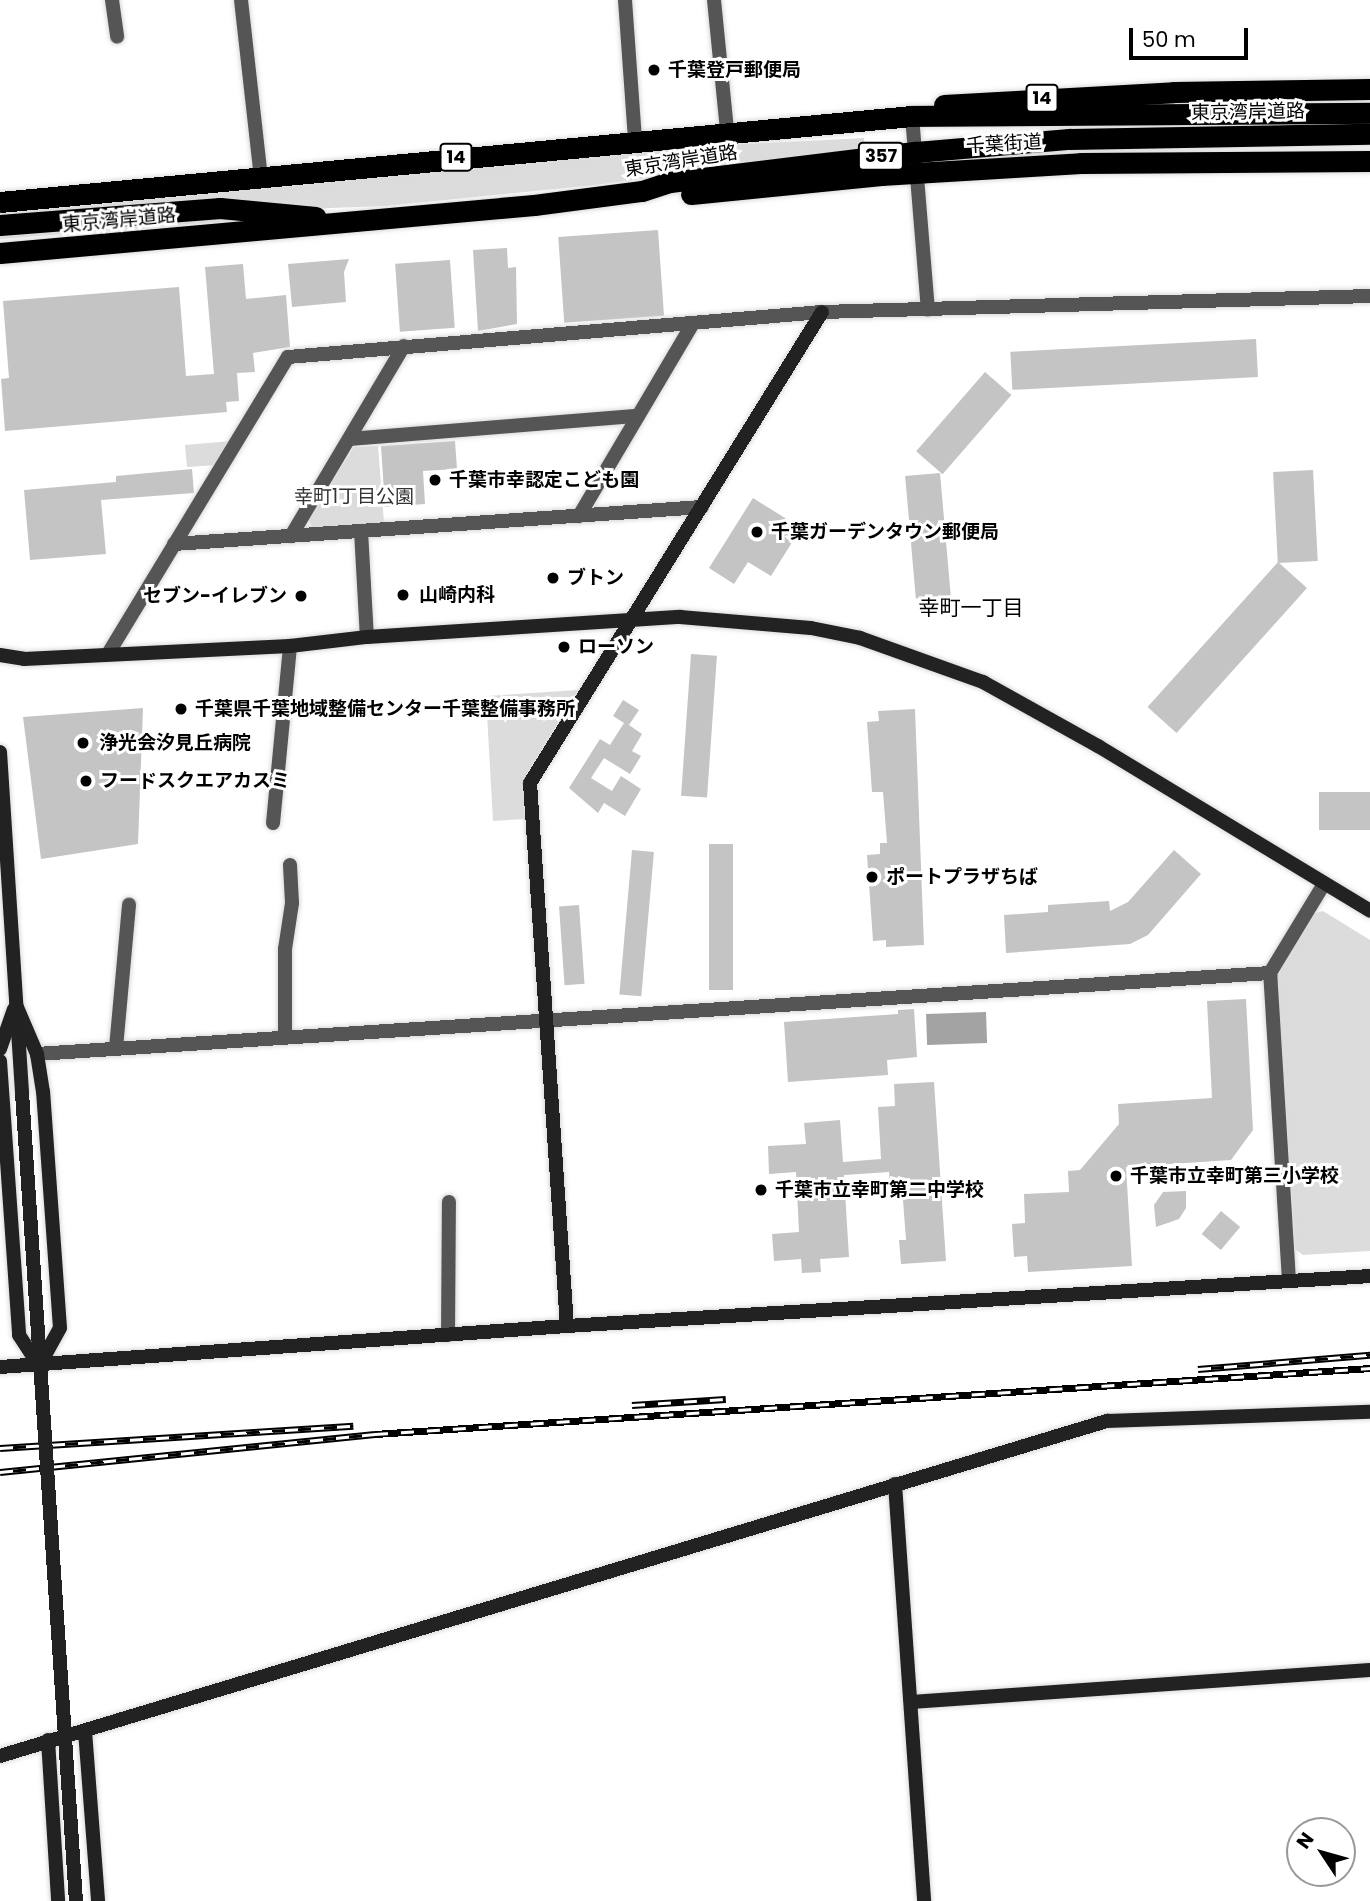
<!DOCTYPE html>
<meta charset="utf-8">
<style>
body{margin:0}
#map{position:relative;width:1370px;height:1901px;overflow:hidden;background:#fff;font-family:Poppins,"Noto Sans JP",sans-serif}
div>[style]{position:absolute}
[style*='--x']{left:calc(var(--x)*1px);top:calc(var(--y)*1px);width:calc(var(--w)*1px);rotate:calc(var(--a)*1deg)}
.green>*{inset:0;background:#dcdcdc}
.water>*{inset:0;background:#a3a3a3;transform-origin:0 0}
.building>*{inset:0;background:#c4c4c4;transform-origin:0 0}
.roads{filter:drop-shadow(0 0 2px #dbdbdb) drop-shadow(0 0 2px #dbdbdb)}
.street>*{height:14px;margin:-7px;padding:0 7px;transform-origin:7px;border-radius:7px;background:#555}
.secondary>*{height:14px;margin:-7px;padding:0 7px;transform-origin:7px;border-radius:7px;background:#222}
.highway>*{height:21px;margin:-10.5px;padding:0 10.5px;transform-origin:10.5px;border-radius:10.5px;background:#000}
.rail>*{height:7px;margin-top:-3.5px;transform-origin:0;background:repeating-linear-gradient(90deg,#fff 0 13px,#000 0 26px);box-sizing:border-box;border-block:2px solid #000}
.secondary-bridge>*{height:14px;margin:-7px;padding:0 7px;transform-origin:7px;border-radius:7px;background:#222}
.dots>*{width:19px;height:19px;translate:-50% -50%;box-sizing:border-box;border:4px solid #fff;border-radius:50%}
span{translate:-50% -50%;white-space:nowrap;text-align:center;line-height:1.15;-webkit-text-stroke:6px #fff;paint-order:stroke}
.shield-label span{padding:2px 5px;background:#fff;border:2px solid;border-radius:5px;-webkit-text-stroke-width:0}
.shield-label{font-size:18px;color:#000;font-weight:700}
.poi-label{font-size:19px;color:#000;font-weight:700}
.left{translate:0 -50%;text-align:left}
.right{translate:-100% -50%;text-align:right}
.street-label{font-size:19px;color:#000}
.park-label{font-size:19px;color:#333}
.neighbourhood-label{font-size:21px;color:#000}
.north{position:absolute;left:1286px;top:1817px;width:70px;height:70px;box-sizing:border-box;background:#fff;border:2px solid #999;border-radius:50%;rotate:306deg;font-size:19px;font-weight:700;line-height:28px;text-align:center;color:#000}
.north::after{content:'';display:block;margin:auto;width:24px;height:32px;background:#000;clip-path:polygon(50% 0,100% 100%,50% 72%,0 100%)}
.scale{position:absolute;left:1129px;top:28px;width:119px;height:32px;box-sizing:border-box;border:4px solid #000;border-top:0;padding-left:9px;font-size:21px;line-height:24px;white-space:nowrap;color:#000;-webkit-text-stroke:5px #fff;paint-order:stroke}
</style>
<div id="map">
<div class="green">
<i style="clip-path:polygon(864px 138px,865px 149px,595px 185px,385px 206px,0 220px,0 214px,705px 146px)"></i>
<i style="clip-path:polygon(200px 215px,238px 220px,0 239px,0 234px)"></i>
<i style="clip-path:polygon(232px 441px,217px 465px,187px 467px,185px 445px)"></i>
<i style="clip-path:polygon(378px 446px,384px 523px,314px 530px,308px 519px,354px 447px)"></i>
<i style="clip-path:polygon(578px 690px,523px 780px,525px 819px,493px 821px,486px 696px)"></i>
<i style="clip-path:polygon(1323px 911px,1370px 940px,1370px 1251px,1303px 1255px,1295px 1249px,1277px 974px,1315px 913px)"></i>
</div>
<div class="water">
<i style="left:986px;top:1012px;width:31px;height:60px;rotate:88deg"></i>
</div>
<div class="building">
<i style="left:658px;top:230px;width:86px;height:100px;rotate:86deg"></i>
<i style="clip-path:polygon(507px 248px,508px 268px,516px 267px,517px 324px,478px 331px,473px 250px)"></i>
<i style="clip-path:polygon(349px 259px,344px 272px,346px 302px,292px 307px,288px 264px)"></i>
<i style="left:450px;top:260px;width:68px;height:55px;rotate:86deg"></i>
<i style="clip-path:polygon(243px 264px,246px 299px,286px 295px,290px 347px,253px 353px,255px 372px,237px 373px,239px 401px,226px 402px,227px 412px,5px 431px,1px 379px,9px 378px,3px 301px,179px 287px,186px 376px,214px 374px,205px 267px)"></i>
<i style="left:1256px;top:339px;width:38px;height:246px;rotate:87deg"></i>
<i style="left:985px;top:372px;width:35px;height:105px;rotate:41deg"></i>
<i style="clip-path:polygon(455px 441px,457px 469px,423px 471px,425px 504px,385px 507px,381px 446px)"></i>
<i style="clip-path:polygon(192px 469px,194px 493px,101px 500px,106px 554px,30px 560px,24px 490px,116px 482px,116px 476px)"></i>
<i style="left:1313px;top:470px;width:91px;height:40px;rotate:87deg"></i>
<i style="left:940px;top:473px;width:123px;height:35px;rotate:85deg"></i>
<i style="clip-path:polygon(753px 498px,801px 528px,771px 576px,748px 562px,734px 584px,709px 568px)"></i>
<i style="left:1278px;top:562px;width:39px;height:195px;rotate:42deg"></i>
<i style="left:691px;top:654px;width:26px;height:142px;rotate:4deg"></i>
<i style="clip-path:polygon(623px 700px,639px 710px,629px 725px,642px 734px,632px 751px,641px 756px,630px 774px,604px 758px,591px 778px,612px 791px,621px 776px,641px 789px,625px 816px,604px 803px,598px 813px,569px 788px,600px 739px,610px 745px,624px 723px,613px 716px)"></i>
<i style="clip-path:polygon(143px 708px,138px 844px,41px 859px,23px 717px)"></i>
<i style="clip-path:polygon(915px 709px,924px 945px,886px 947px,886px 940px,873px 941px,867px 855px,880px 854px,880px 843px,887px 843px,883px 792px,872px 792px,867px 722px,879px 721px,878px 711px)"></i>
<i style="left:1370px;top:792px;width:38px;height:51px;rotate:90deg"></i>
<i style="left:709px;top:844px;width:24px;height:146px"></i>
<i style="left:632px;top:850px;width:22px;height:145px;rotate:5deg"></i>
<i style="clip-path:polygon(1174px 850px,1201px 874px,1148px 935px,1130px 944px,1006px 953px,1004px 915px,1048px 912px,1048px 905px,1109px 901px,1110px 911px,1128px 902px)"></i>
<i style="left:579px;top:905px;width:79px;height:20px;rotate:86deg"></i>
<i style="clip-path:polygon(1246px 999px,1253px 1130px,1231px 1160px,1126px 1167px,1132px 1266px,1028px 1272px,1027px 1256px,1014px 1257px,1012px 1224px,1025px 1223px,1024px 1194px,1069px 1192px,1068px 1171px,1080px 1170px,1119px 1124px,1118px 1104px,1212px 1098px,1207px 1001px)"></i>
<i style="clip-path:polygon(914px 1009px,917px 1057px,887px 1060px,888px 1075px,788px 1082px,784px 1022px,898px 1014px,898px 1010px)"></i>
<i style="clip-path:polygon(934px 1082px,946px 1261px,901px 1264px,899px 1240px,906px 1240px,903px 1200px,891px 1200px,889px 1172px,844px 1175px,849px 1257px,820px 1259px,821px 1272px,802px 1273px,801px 1259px,774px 1261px,772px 1234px,799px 1232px,796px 1172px,769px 1174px,768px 1146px,806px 1144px,804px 1123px,840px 1120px,843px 1162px,881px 1159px,878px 1107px,895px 1106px,894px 1084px)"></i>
<i style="clip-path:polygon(1186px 1191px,1186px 1208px,1179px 1219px,1156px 1227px,1154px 1205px,1163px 1192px)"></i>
<i style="left:1221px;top:1211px;width:25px;height:30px;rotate:40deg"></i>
</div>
<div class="roads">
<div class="street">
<i style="--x:112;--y:0;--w:37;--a:82"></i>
<i style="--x:241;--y:0;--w:179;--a:83.6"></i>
<i style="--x:625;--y:0;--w:139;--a:85.9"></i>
<i style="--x:714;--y:0;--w:132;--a:84.3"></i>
<i style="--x:912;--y:116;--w:194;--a:85.3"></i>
<i style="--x:350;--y:439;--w:288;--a:-4.6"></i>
<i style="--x:579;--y:516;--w:224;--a:-59.4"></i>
<i style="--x:361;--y:531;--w:106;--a:86.8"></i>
<i style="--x:291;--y:536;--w:221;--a:-59.3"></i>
<i style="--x:174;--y:544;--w:529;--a:-4.01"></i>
<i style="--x:108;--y:654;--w:347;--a:-58.8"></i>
<i style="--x:288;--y:357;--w:536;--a:-4.82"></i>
<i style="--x:822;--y:312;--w:548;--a:-1.67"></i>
<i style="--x:273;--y:823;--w:178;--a:-84.5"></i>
<i style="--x:285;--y:1037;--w:88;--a:-90"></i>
<i style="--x:285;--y:949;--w:47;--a:-81.3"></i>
<i style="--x:292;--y:903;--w:38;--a:-93"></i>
<i style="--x:116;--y:1048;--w:144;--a:-84.8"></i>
<i style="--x:37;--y:1054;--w:1236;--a:-3.76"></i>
<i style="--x:1289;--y:1281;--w:309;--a:-93.5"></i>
<i style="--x:1270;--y:973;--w:104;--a:-58.8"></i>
<i style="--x:448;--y:1335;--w:133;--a:-89.6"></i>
</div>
<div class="secondary">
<i style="--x:0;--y:655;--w:24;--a:9"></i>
<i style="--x:24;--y:659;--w:266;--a:-2.8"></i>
<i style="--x:290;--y:646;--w:78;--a:-6.7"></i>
<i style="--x:367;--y:637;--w:314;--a:-3.7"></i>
<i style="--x:680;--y:617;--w:131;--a:4.8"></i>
<i style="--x:811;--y:628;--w:50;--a:11.5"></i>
<i style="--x:860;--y:638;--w:131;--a:19.7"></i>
<i style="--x:983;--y:682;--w:132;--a:29.1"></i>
<i style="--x:1098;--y:746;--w:318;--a:31.2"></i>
<i style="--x:0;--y:752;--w:342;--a:86.3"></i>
<i style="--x:0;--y:1049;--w:42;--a:-70.7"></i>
<i style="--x:0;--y:1061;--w:275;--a:86"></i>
<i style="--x:19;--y:1335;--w:37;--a:57"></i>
<i style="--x:39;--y:1366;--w:43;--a:-61.1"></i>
<i style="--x:60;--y:1328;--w:237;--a:-94.1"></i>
<i style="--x:43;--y:1092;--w:38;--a:-99"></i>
<i style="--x:37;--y:1054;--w:53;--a:-113.2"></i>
<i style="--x:567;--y:1326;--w:544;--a:-93.9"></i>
<i style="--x:530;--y:783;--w:554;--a:-58.2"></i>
<i style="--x:0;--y:1367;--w:568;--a:-4.14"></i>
<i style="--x:567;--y:1326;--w:805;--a:-3.56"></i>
<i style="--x:895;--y:1484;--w:418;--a:86"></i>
<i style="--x:911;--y:1702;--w:460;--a:-4"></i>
<i style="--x:85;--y:1731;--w:170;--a:85.6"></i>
<i style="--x:48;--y:1740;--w:161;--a:86.4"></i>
<i style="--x:0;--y:1756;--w:1157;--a:-16.84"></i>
<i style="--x:1107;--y:1421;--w:263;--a:-2"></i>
</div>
<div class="highway">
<i style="--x:944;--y:105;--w:230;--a:-3.2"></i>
<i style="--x:1174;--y:92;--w:196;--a:-0.9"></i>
<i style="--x:691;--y:194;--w:191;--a:-5.7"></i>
<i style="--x:881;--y:175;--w:200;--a:-3.4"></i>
<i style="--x:1081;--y:163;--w:289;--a:-0.4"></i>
<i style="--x:0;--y:202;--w:916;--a:-5.39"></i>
<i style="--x:912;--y:116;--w:458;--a:-0.4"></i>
<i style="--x:0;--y:225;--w:221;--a:-4.4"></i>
<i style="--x:220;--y:208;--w:96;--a:5.4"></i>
<i style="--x:0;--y:253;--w:536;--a:-5.14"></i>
<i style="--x:534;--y:205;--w:109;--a:-7.4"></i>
<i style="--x:642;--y:191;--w:29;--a:-18"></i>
<i style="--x:670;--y:182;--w:248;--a:-7"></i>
<i style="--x:916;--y:152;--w:154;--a:-4.9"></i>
<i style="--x:1069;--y:139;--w:301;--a:-1"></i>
</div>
</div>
<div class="rail">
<i style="--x:1198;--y:1369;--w:173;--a:-4.7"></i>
<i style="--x:632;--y:1405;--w:94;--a:-3.7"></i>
<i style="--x:0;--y:1448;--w:354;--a:-3.6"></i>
<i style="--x:0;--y:1472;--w:377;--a:-5.8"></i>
<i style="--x:375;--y:1434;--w:997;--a:-3.79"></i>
</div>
<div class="secondary-bridge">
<i style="--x:22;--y:1093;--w:810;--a:86.18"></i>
</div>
<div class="dots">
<i style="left:654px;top:70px;background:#000"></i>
<i style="left:435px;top:480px;background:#000"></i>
<i style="left:757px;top:532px;background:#000"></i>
<i style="left:553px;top:578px;background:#000"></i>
<i style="left:403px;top:595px;background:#000"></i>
<i style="left:301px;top:596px;background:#000"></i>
<i style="left:564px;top:647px;background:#000"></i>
<i style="left:181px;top:709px;background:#000"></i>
<i style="left:83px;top:743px;background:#000"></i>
<i style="left:86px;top:781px;background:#000"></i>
<i style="left:872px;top:877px;background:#000"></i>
<i style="left:1116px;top:1176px;background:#000"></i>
<i style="left:761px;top:1190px;background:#000"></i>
</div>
<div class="shield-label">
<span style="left:1042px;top:98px">14</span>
<span style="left:881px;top:156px">357</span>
<span style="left:456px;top:157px">14</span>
</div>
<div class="poi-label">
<span class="left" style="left:668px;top:70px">千葉登戸郵便局</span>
<span class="left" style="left:449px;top:480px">千葉市幸認定こども園</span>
<span class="left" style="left:771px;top:532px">千葉ガーデンタウン郵便局</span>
<span class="left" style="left:567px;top:578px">ブトン</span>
<span class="left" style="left:419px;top:595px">山崎内科</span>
<span class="right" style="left:287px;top:596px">セブン-イレブン</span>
<span class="left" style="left:578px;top:647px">ローソン</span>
<span class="left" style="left:195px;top:709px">千葉県千葉地域整備センター千葉整備事務所</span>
<span class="left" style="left:99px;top:743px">浄光会汐見丘病院</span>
<span class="left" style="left:100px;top:781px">フードスクエアカスミ</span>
<span class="left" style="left:886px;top:877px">ポートプラザちば</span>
<span class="left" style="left:1130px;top:1176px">千葉市立幸町第三小学校</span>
<span class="left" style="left:775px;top:1190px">千葉市立幸町第二中学校</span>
</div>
<div class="street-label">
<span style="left:1248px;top:112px;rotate:-1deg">東京湾岸道路</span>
<span style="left:1004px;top:144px;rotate:-3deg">千葉街道</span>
<span style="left:681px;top:161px;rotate:-9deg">東京湾岸道路</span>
<span style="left:119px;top:220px;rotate:-5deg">東京湾岸道路</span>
</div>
<div class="park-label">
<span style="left:354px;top:497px">幸町1丁目公園</span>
</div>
<div class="neighbourhood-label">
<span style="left:971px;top:608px">幸町一丁目</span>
</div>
<div class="north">N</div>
<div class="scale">50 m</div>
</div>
